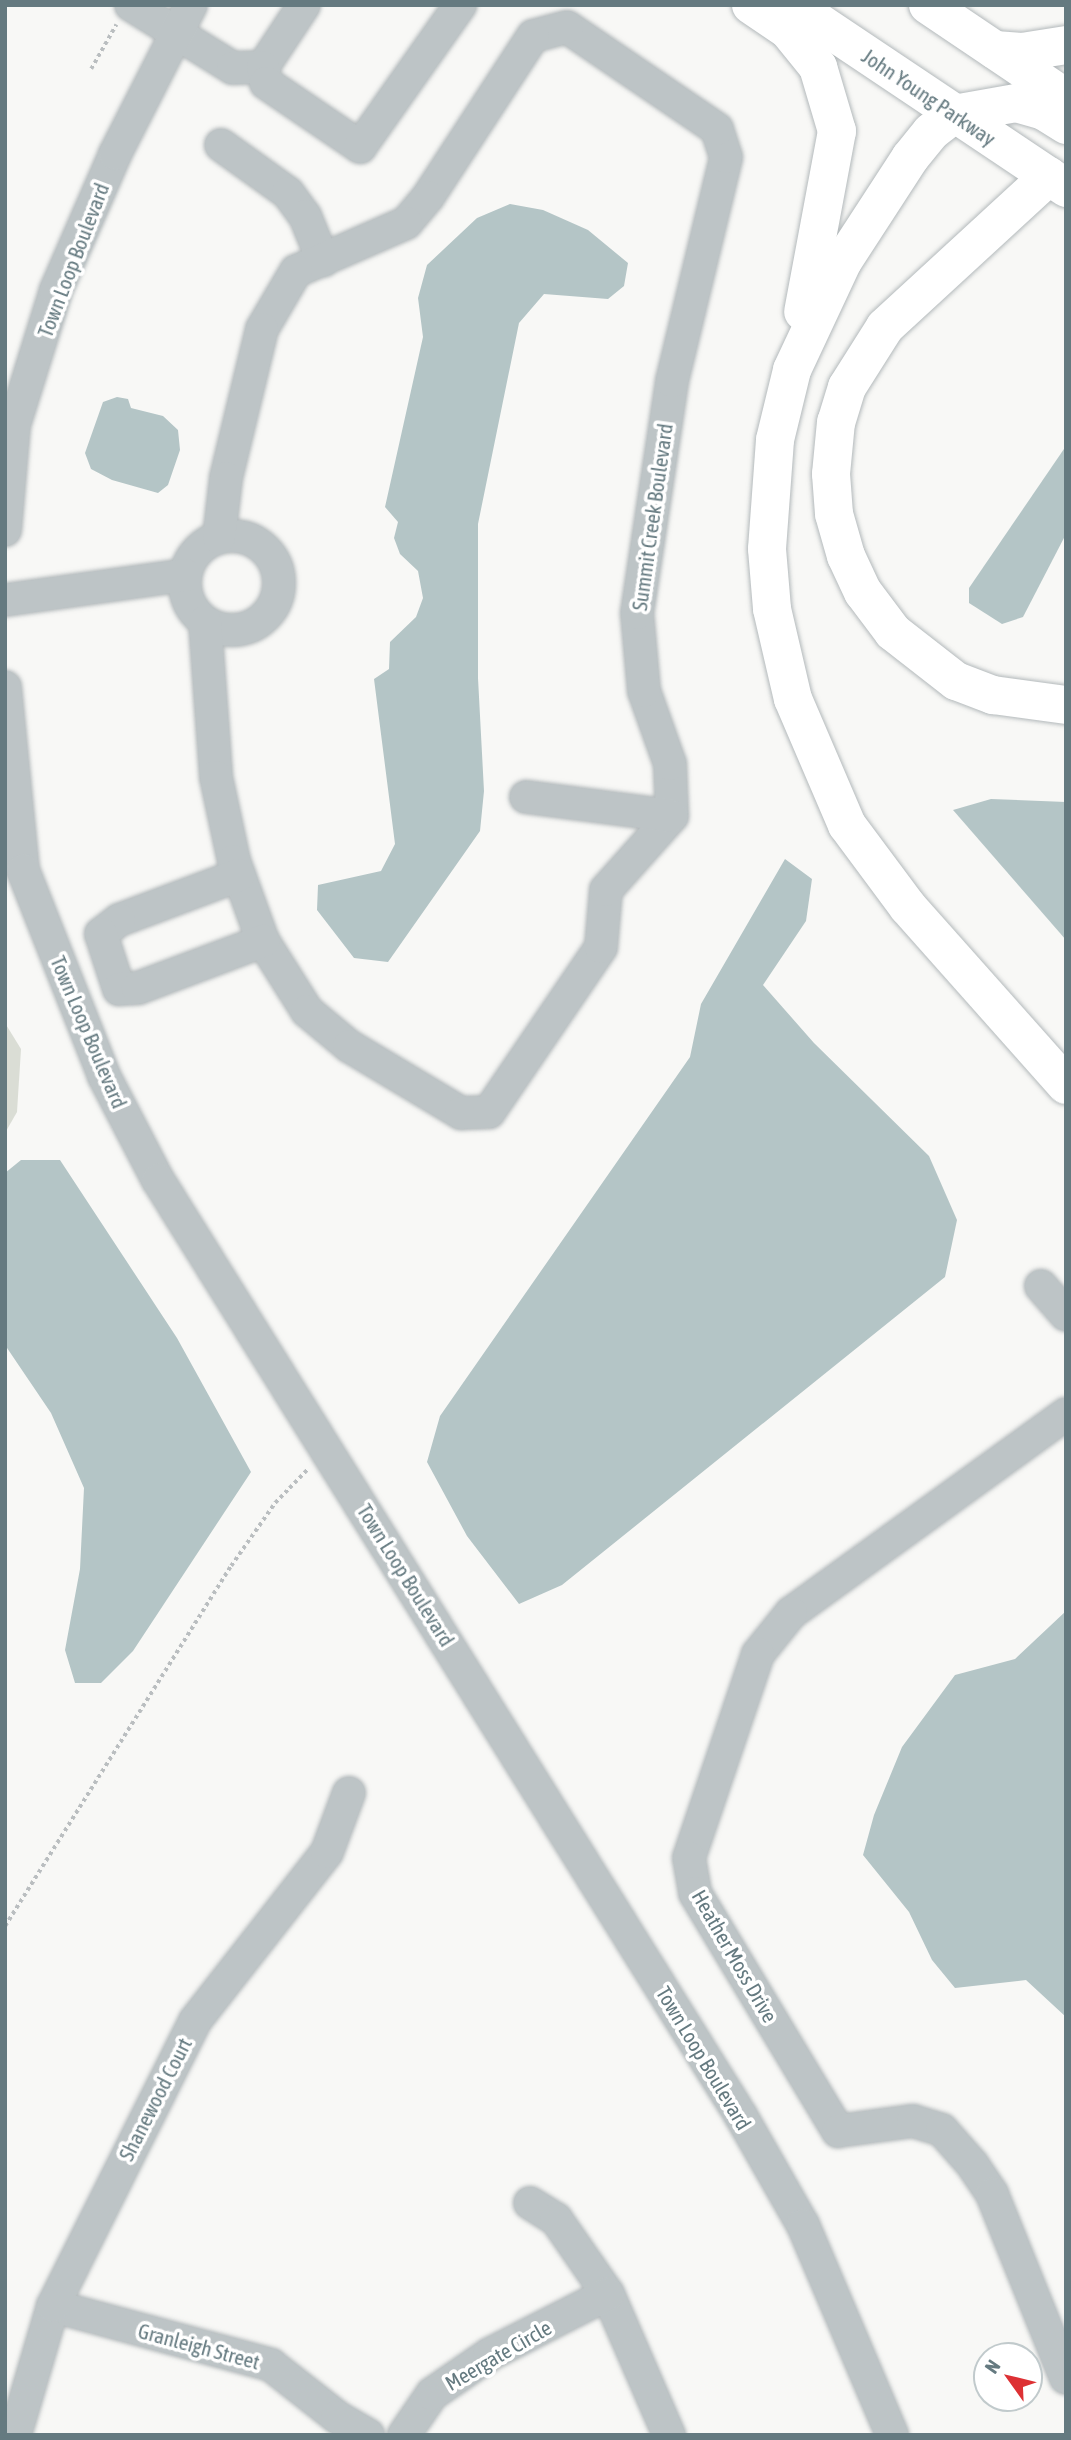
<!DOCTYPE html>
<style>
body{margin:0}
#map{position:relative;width:1071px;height:2440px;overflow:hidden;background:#f8f8f6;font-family:"Asap Condensed",sans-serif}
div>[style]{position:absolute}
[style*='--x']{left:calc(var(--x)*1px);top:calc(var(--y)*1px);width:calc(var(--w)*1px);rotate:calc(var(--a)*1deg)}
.green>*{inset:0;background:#daddd5}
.water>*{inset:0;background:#b4c5c6}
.path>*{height:3.5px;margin-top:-1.75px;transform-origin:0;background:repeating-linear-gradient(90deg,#babec0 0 3.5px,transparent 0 7px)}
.roads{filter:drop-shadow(0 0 2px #b3b9bb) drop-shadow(0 0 2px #b3b9bb)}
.minor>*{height:32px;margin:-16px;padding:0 16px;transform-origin:16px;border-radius:16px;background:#bdc4c6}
.minor>.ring{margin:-16px;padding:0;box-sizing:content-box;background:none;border:32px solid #bdc4c6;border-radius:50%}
.highway>*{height:38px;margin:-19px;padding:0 19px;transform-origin:19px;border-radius:19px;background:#fff}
span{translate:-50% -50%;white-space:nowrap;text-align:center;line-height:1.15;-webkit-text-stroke:7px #fff;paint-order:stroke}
.street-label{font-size:21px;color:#657a80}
.frame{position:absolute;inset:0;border:7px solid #657a80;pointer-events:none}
.north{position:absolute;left:973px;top:2342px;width:70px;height:70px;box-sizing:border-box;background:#fff;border:2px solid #c1cacc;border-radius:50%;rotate:304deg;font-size:19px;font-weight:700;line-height:28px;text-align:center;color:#657a80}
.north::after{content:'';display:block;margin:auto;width:24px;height:32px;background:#dd3134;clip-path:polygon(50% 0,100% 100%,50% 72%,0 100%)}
</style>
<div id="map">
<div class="green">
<i style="clip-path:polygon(5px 1023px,21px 1049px,17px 1112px,5px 1133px)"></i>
</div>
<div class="water">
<i style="clip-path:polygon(510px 204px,543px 210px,588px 230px,628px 263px,624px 286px,608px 299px,544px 294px,519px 323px,478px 524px,478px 678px,484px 791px,480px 831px,388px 962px,354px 958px,317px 910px,318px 885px,381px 871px,395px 844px,374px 679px,389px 669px,390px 642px,416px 617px,423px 598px,418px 571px,400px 554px,394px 538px,398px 522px,385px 507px,423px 337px,418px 298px,427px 265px,477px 218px)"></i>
<i style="clip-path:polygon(117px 397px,128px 399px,131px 408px,163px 416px,178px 430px,180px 450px,168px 485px,158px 493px,112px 480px,91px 469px,85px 453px,103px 402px)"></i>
<i style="clip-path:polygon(1066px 446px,1066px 534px,1023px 617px,1002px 624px,969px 603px,969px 588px)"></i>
<i style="clip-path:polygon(991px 799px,1066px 802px,1066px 940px,953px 810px)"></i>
<i style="clip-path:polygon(785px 859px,812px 879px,806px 921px,763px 985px,814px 1043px,929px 1156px,957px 1220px,945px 1277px,562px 1585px,519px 1604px,467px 1536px,427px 1462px,440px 1416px,690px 1057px,701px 1004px)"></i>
<i style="clip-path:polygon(21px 1160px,60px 1160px,177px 1338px,251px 1472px,133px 1651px,101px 1683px,75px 1683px,65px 1650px,80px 1569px,84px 1488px,51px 1413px,5px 1345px,5px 1173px)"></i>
<i style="clip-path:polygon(1066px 1611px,1066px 2017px,1026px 1980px,955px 1988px,932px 1960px,909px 1912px,863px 1855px,874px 1815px,902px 1747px,955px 1675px,1015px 1659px)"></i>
</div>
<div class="path">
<i style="--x:91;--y:69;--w:51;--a:-60.4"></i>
<i style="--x:5;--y:1926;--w:425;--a:-57.9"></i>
<i style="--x:231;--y:1566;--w:77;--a:-55.1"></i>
<i style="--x:275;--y:1503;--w:46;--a:-45.9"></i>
</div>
<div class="roads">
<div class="minor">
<i style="--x:131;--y:5;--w:120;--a:31.7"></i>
<i style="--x:233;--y:68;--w:30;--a:-2"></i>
<i style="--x:263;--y:67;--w:74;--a:-56.5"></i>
<i style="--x:263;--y:67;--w:16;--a:79"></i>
<i style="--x:266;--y:83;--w:114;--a:34.2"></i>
<i style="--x:360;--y:147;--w:174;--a:-54.8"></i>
<i style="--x:221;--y:145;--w:82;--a:35.6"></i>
<i style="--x:288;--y:193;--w:29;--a:54"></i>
<i style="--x:305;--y:216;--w:48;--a:67.8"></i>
<i style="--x:5;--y:530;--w:105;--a:-85.1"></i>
<i style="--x:14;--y:425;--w:141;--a:-72.7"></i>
<i style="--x:56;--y:290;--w:148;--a:-66.5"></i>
<i style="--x:115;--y:154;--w:167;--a:-63"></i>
<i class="ring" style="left:185px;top:536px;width:62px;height:62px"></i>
<i style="--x:5;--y:600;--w:182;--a:-7.9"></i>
<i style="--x:205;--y:622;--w:155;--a:85.9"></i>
<i style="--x:216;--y:777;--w:86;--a:77.9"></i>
<i style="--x:234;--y:861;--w:85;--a:70.1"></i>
<i style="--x:263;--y:941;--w:83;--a:57.8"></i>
<i style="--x:307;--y:1011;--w:55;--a:39.8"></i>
<i style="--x:349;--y:1046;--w:131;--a:30.9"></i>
<i style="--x:461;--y:1113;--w:28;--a:-2"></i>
<i style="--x:489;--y:1112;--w:199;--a:-55.8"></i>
<i style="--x:601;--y:947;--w:57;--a:-85"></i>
<i style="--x:606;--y:890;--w:99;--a:-48.3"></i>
<i style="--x:672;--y:816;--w:52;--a:-92.2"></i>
<i style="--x:670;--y:764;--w:77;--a:-109.6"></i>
<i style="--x:644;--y:691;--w:78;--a:-95.1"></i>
<i style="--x:637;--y:613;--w:235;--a:-81.4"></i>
<i style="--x:672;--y:381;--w:230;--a:-76.4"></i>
<i style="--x:726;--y:157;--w:29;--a:-108"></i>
<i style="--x:717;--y:129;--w:181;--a:-145.8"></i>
<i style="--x:567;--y:27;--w:35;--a:165"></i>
<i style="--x:533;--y:36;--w:192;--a:123.1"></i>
<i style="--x:428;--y:197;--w:34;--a:130"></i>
<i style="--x:406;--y:223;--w:120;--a:156.4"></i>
<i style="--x:296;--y:271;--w:67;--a:120.4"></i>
<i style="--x:262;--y:329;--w:153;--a:103.6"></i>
<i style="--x:226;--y:478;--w:60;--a:96.7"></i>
<i style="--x:5;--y:687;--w:184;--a:84.4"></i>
<i style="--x:23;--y:870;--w:221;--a:68.5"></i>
<i style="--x:104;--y:1076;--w:117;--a:62.6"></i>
<i style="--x:158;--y:1180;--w:1103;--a:58.08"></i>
<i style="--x:741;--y:2116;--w:125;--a:60.4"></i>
<i style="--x:803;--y:2225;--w:228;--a:67"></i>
<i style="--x:526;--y:797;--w:147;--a:7.4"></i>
<i style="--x:239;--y:875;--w:128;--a:159.4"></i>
<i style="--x:119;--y:920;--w:23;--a:142"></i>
<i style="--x:101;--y:934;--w:58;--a:71.9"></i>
<i style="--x:119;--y:989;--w:19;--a:-3"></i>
<i style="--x:138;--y:988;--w:134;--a:-20.6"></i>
<i style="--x:1041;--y:1286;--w:38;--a:49"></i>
<i style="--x:1066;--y:1414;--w:339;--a:144.1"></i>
<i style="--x:791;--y:1613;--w:53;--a:128.8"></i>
<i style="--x:758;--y:1654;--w:215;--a:108.7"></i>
<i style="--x:689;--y:1858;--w:36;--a:80"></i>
<i style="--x:695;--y:1893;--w:278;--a:59"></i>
<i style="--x:838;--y:2131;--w:76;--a:-7.6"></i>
<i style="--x:913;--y:2121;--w:30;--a:17"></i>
<i style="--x:942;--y:2130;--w:45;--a:48.6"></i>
<i style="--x:972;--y:2164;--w:36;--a:56"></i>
<i style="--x:992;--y:2194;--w:198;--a:68.1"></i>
<i style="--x:530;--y:2203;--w:31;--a:32"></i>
<i style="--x:556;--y:2219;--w:91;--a:55.3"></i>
<i style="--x:608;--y:2294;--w:154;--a:66.6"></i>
<i style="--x:53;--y:2306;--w:226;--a:15.1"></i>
<i style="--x:271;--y:2365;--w:84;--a:38.2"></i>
<i style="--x:337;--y:2417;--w:36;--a:30"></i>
<i style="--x:15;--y:2435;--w:134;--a:-73.6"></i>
<i style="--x:53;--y:2306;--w:318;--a:-63.5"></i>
<i style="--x:195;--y:2021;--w:214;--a:-52"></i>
<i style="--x:327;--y:1852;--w:63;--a:-69.6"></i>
<i style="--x:404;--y:2435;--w:50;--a:-55.7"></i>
<i style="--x:432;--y:2394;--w:70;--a:-34.6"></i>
<i style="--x:490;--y:2354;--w:132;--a:-27"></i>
</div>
<div class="highway">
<i style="--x:751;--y:5;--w:45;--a:34"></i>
<i style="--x:788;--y:30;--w:48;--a:51"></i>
<i style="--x:818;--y:67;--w:67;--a:73.5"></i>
<i style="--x:837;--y:131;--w:184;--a:100.6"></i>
<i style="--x:793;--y:5;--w:329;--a:33.8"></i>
<i style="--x:928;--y:5;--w:166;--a:34"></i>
<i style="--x:995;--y:50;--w:27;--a:4"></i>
<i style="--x:1022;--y:52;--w:45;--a:-9"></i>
<i style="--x:1066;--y:125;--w:26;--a:-148"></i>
<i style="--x:1044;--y:111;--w:29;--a:-164"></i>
<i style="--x:1016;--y:103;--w:63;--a:169.9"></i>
<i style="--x:954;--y:114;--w:29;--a:142"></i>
<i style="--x:931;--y:132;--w:33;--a:129"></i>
<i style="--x:910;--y:158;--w:123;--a:123"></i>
<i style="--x:843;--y:261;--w:120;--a:115.1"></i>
<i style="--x:792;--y:370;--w:72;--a:103.7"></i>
<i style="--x:775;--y:440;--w:109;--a:94.2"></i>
<i style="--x:767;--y:549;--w:60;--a:85.2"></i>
<i style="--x:772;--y:609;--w:92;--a:76.9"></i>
<i style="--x:793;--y:699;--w:137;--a:66.8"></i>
<i style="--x:847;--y:825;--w:102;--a:53.4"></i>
<i style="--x:908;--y:907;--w:238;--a:48.4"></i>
<i style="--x:1049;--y:176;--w:223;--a:137.4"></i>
<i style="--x:885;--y:327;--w:71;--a:122.3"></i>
<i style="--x:847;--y:387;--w:37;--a:107"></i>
<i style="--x:836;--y:422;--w:52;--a:95.5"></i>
<i style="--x:831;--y:474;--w:40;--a:85.7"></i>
<i style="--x:834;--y:514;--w:44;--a:74.1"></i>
<i style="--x:846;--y:556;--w:40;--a:65"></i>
<i style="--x:863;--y:592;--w:50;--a:53.1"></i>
<i style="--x:893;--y:632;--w:80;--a:37.9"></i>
<i style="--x:956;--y:681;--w:40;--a:21"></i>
<i style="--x:993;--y:695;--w:74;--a:7.8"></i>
</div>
</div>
<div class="street-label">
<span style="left:929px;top:97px;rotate:34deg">John Young Parkway</span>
<span style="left:73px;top:260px;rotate:-69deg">Town Loop Boulevard</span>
<span style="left:652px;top:517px;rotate:-82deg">Summit Creek Boulevard</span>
<span style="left:89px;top:1032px;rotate:67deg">Town Loop Boulevard</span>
<span style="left:406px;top:1575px;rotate:58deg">Town Loop Boulevard</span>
<span style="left:735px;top:1956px;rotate:60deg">Heather Moss Drive</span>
<span style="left:704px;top:2058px;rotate:59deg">Town Loop Boulevard</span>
<span style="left:155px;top:2099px;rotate:-63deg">Shanewood Court</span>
<span style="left:199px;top:2346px;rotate:15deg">Granleigh Street</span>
<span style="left:498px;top:2355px;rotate:-30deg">Meergate Circle</span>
</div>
<div class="frame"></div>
<div class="north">N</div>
</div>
